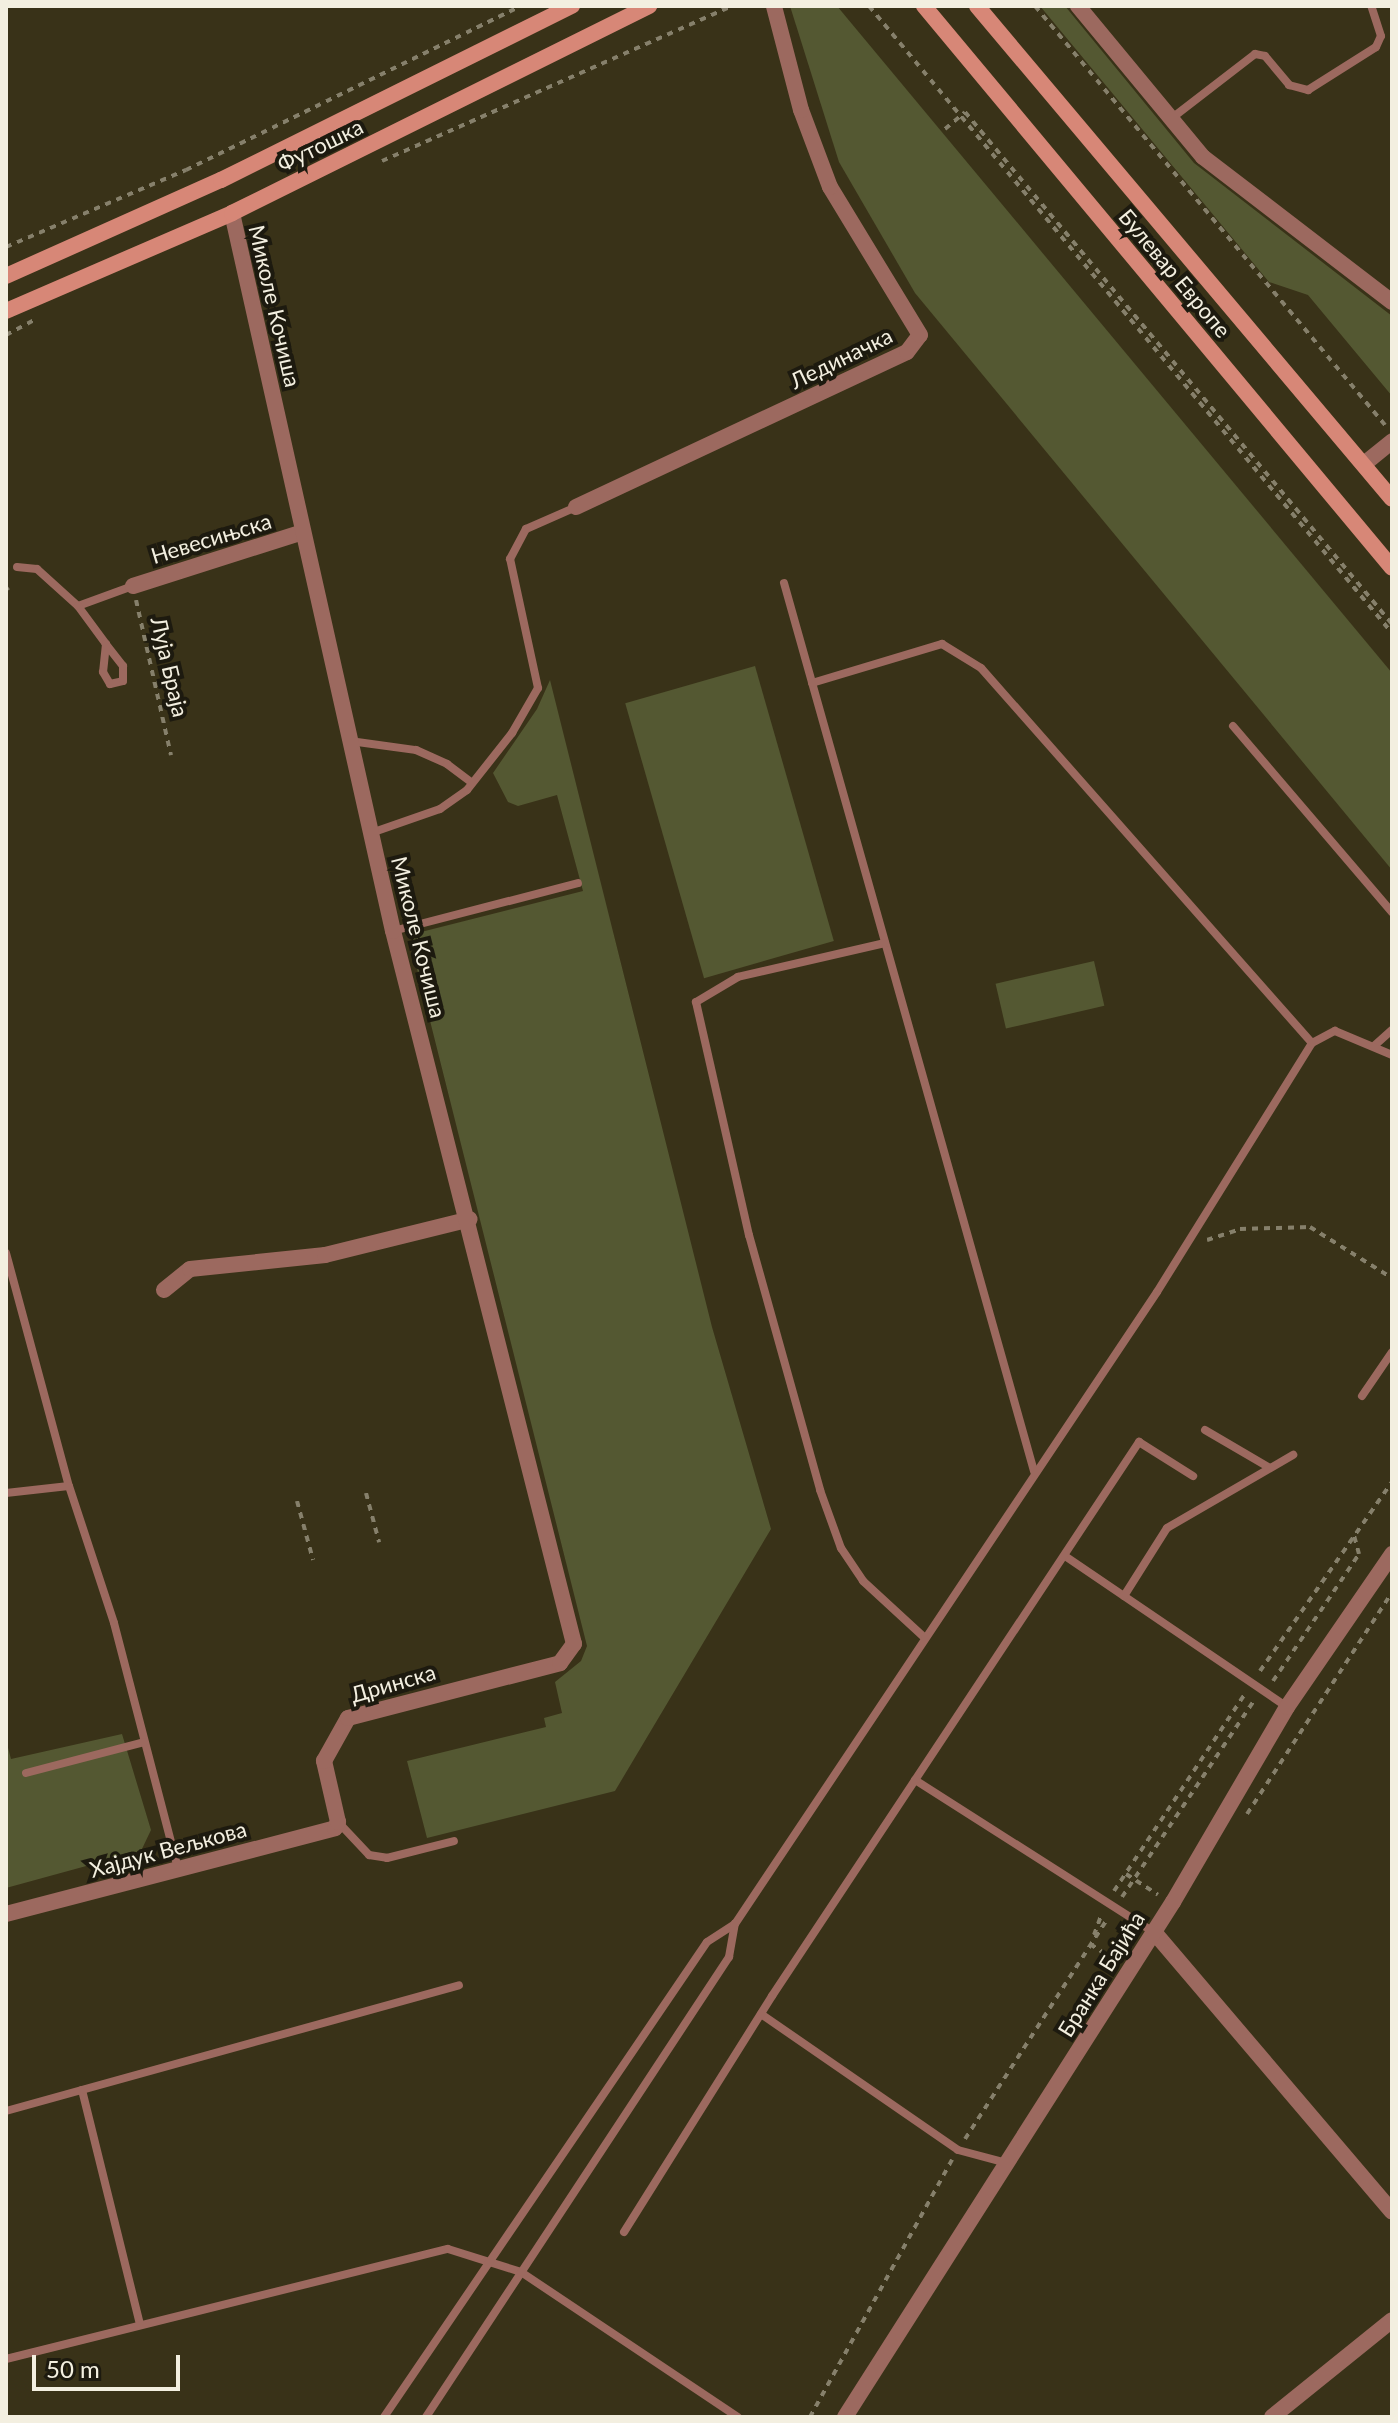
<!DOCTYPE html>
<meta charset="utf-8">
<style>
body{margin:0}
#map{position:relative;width:1398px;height:2423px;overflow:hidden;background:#393218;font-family:Lato,sans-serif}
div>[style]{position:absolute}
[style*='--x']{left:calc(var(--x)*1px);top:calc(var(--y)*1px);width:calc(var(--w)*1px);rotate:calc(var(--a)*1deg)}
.green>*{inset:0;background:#545832;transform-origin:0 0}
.path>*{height:4px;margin-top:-2px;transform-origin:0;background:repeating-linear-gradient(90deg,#86806b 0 6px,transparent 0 12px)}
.service>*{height:8px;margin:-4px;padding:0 4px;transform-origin:4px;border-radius:4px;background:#9c695f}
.minor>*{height:16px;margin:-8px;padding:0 8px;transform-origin:8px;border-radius:8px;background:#9c695f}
.secondary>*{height:16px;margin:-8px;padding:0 8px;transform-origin:8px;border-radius:8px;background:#d78777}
span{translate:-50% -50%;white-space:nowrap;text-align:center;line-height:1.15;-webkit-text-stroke:8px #1d1a0f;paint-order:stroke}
.street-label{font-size:22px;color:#f3efe0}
.frame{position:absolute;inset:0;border:8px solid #f3efe0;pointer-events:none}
.scale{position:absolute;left:32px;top:2355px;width:148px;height:36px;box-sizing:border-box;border:4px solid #f3efe0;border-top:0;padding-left:10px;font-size:24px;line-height:28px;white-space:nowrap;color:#f3efe0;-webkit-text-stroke:6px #1d1a0f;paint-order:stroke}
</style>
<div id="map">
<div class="green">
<i style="clip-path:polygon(790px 6px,837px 6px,1392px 673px,1392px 870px,915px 293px,839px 162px)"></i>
<i style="clip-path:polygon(1040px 6px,1065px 6px,1194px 163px,1392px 316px,1392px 396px,1308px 295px,1269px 282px)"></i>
<i style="left:755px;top:666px;width:286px;height:135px;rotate:74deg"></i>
<i style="clip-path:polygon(550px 680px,712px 1327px,771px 1529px,615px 1791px,427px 1838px,407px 1761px,546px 1727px,544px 1718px,562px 1713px,555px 1682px,581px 1661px,587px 1646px,412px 949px,412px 939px,421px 932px,583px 891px,557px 795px,518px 806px,508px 802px,493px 773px,537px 709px)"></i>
<i style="left:1094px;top:961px;width:46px;height:101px;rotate:77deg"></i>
<i style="clip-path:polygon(122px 1734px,151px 1830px,141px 1851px,6px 1888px,6px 1740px,11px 1759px)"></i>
</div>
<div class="path">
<i style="--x:869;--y:6;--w:816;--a:50.17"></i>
<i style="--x:1035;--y:6;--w:546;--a:50.13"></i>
<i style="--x:945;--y:129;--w:26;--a:-40"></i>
<i style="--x:965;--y:112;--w:667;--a:50.17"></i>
<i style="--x:382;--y:161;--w:383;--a:-23.9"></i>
<i style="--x:6;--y:247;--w:196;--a:-23.2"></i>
<i style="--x:186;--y:170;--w:373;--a:-26.1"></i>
<i style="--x:6;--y:335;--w:34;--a:-28"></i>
<i style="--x:6;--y:587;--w:4;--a:56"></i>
<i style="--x:136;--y:600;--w:159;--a:77.3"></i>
<i style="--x:1207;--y:1240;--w:35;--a:-18"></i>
<i style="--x:1240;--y:1229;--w:70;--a:-1.6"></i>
<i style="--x:1310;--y:1227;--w:97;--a:31.9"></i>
<i style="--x:366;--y:1493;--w:51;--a:75.1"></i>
<i style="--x:297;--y:1501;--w:61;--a:74.8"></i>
<i style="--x:1260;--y:1671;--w:231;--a:-55.1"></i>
<i style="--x:1273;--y:1681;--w:153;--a:-55.9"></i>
<i style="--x:1359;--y:1554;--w:20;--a:-105"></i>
<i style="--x:1247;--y:1814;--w:265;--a:-56.8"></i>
<i style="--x:1126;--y:1874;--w:38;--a:33"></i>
<i style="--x:1114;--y:1891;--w:239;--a:-56.4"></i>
<i style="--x:1122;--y:1897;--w:239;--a:-56.1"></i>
<i style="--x:1094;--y:1935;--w:23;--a:-70"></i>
<i style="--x:1090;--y:1944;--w:30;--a:33"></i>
<i style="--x:965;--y:2139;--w:263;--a:-57.1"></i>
<i style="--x:810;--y:2417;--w:294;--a:-61.1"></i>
</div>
<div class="service">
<i style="--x:1172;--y:118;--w:105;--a:-37.6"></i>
<i style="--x:1255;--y:54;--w:10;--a:11"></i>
<i style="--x:1265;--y:56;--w:38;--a:50"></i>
<i style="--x:1289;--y:85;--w:20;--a:15"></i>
<i style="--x:1308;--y:90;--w:80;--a:-32.3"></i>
<i style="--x:1376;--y:47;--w:12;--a:-66"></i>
<i style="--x:1381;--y:36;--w:32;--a:-108"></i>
<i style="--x:17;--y:567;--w:20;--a:6"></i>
<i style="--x:37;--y:569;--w:55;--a:42.1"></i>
<i style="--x:78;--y:606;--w:59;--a:-20"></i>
<i style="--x:784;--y:583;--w:923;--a:74.28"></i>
<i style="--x:78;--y:606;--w:47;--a:53.6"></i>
<i style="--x:106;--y:644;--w:28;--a:96"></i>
<i style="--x:103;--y:672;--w:14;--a:60"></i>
<i style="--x:110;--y:684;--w:13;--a:-13"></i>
<i style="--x:123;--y:681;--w:15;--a:-90"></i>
<i style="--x:123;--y:666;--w:28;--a:-128"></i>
<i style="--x:812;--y:683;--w:136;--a:-16.7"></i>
<i style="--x:942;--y:644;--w:46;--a:31.6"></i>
<i style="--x:981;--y:668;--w:500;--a:48.57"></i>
<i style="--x:1233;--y:726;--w:245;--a:49.5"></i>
<i style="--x:350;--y:741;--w:67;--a:7.8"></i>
<i style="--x:416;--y:750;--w:34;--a:24"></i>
<i style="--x:447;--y:764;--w:31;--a:37"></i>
<i style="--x:371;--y:833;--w:73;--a:-19.2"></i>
<i style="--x:440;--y:809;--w:33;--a:-35"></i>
<i style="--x:467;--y:790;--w:73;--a:-51.7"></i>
<i style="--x:512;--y:733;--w:52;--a:-60"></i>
<i style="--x:538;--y:688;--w:132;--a:-102.2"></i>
<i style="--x:510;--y:559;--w:34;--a:-62"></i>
<i style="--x:526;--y:529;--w:55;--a:-23.7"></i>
<i style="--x:393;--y:931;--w:191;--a:-14.5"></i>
<i style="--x:885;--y:943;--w:151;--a:167"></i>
<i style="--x:738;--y:977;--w:49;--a:149.2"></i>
<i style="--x:696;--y:1002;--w:239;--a:77.2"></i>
<i style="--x:749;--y:1235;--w:265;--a:74.4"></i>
<i style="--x:820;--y:1490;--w:62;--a:70.1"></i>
<i style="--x:841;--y:1548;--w:40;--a:56"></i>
<i style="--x:863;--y:1581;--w:83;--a:42.6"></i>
<i style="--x:1374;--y:1046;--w:24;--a:-42"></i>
<i style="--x:6;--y:1253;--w:241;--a:74.9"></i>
<i style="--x:69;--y:1486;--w:144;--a:71.8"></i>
<i style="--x:114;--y:1623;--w:254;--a:75.4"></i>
<i style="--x:1362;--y:1396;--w:53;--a:-55.7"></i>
<i style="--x:1205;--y:1430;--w:75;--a:30.3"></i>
<i style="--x:6;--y:1493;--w:63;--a:-6.3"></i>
<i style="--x:1065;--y:1556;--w:268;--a:34.2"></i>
<i style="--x:1124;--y:1596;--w:80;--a:-57.7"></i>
<i style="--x:1167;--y:1528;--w:146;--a:-30.1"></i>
<i style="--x:26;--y:1773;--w:122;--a:-14.7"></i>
<i style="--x:915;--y:1780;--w:283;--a:32.5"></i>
<i style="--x:339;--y:1823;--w:44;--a:46.8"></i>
<i style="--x:369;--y:1855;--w:18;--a:9"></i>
<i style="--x:387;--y:1858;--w:69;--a:-14.2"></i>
<i style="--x:761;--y:2014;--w:239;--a:34.6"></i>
<i style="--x:958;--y:2150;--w:51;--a:14.9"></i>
<i style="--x:82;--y:2090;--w:241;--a:76.1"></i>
<i style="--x:6;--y:2111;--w:470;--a:-15.5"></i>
<i style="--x:624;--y:2232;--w:279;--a:-57.9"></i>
<i style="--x:772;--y:1996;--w:665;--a:-56.48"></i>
<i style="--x:1139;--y:1442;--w:64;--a:32.2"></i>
<i style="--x:6;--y:2359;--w:455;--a:-14"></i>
<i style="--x:448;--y:2249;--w:77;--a:17.5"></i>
<i style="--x:521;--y:2272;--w:261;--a:33.8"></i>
<i style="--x:384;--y:2417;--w:574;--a:-55.78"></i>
<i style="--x:707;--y:1942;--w:33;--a:-33"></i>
<i style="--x:735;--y:1924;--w:760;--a:-56.27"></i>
<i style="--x:1157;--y:1292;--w:293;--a:-58.1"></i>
<i style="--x:1312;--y:1043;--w:26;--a:-28"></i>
<i style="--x:1335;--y:1031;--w:62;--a:22.8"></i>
<i style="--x:426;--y:2417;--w:551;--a:-56.63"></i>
<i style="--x:729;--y:1957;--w:34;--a:-80"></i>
</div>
<div class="minor">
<i style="--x:1078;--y:6;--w:196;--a:50.4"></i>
<i style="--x:1203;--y:157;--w:238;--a:37.5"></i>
<i style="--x:1364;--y:464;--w:36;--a:-39"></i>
<i style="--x:576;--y:507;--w:365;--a:-25.1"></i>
<i style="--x:907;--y:352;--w:21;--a:-53"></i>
<i style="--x:920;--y:335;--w:173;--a:-121.3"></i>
<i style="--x:830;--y:187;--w:82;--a:-110.6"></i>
<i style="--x:801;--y:110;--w:107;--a:-104.6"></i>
<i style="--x:133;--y:586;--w:178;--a:-17.6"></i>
<i style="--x:164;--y:1290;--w:33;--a:-39"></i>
<i style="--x:190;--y:1269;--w:136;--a:-5.9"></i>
<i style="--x:325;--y:1255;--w:149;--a:-13.9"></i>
<i style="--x:6;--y:1914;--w:340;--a:-14.6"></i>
<i style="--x:335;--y:1828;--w:7;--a:-63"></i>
<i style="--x:338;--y:1822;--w:63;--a:-102.9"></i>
<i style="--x:324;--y:1761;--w:49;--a:-60.8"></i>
<i style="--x:348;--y:1718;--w:219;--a:-14.5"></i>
<i style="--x:560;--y:1663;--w:24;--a:-54"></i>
<i style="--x:574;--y:1644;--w:736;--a:-104.24"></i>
<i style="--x:393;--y:931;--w:736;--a:-102.64"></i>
<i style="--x:1154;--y:1932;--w:367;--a:49.6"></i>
<i style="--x:845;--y:2417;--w:611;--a:-57.51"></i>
<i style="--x:1173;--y:1902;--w:226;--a:-59.7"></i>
<i style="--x:1287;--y:1707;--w:186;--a:-55.5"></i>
<i style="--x:1272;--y:2417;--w:154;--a:-38.9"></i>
</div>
<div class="secondary">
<i style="--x:924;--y:6;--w:731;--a:50.21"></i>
<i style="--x:977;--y:6;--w:644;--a:49.91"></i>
<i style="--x:6;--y:276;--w:235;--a:-24.1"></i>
<i style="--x:221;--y:180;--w:392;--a:-26.4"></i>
<i style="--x:6;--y:311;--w:246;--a:-23.4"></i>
<i style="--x:232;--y:213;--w:466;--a:-26.4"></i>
</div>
<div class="street-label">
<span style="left:320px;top:145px;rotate:-26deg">Футошка</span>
<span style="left:1175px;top:273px;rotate:50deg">Булевар Европе</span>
<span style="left:275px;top:306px;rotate:77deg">Миколе Кочиша</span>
<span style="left:841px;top:358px;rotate:-26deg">Лединачка</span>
<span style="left:211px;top:538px;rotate:-17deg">Невесињска</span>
<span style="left:170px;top:667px;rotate:77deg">Луја Браја</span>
<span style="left:419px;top:937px;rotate:76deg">Миколе Кочиша</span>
<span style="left:393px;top:1683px;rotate:-16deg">Дринска</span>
<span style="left:168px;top:1849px;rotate:-15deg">Хајдук Вељкова</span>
<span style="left:1101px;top:1974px;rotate:-58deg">Бранка Бајића</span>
</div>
<div class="frame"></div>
<div class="scale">50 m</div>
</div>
